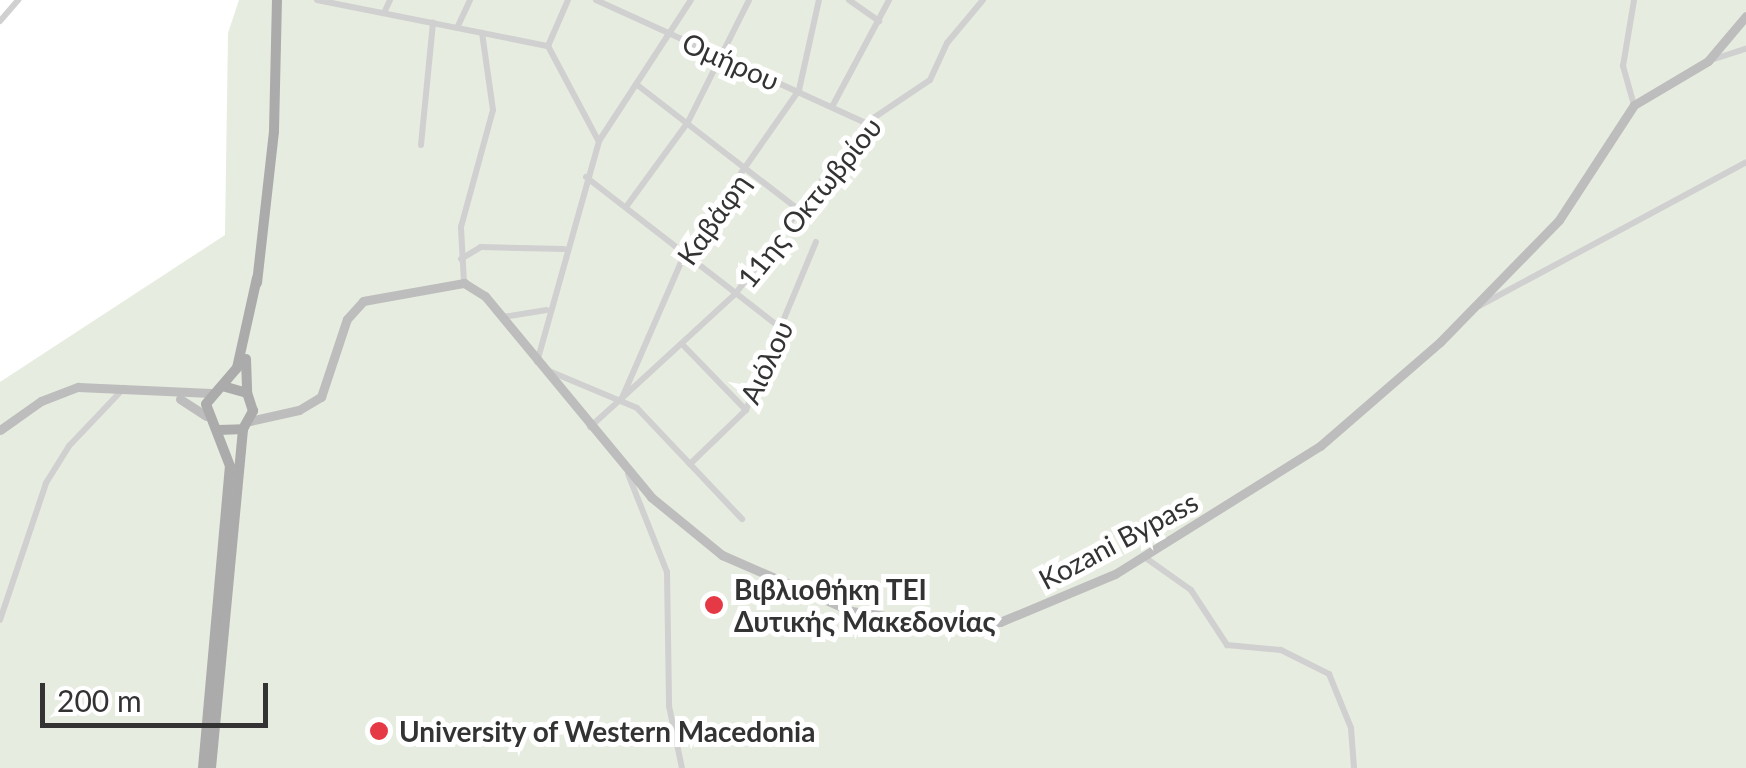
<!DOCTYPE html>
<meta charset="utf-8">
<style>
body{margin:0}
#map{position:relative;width:1746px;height:768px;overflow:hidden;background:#fff;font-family:Lato,sans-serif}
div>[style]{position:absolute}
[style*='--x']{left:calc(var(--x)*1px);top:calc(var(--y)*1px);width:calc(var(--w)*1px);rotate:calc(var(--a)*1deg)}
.green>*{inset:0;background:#e6ecdf}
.street>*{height:6px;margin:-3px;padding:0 3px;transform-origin:3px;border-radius:3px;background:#d0d0d0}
.secondary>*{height:9px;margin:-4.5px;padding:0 4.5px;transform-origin:4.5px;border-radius:4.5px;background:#bdbdbd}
.primary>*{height:10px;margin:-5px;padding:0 5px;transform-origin:5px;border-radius:5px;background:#ababab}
.dots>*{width:28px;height:28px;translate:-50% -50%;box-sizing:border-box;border:5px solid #fff;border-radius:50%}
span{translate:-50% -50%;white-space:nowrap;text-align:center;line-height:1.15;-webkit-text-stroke:10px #fff;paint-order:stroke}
.street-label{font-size:28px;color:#333}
.poi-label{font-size:28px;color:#333;font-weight:700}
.left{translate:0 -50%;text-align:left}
.scale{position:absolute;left:40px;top:683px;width:228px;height:45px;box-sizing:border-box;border:5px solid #333;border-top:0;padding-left:12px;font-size:30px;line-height:35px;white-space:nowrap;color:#333;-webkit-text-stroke:8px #fff;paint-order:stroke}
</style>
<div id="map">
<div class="green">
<i style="clip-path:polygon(239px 0,1746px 0,1746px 768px,0 768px,0 382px,225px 235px,228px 33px)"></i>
</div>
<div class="street">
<i style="--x:317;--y:0;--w:236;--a:11.3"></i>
<i style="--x:596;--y:0;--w:297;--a:24.5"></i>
<i style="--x:849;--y:0;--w:37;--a:35"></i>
<i style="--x:384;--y:13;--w:14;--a:-65"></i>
<i style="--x:0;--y:21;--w:28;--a:-49"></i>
<i style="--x:457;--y:28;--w:31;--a:-65"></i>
<i style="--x:548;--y:46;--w:106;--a:62"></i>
<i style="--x:548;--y:46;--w:50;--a:-66.5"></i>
<i style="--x:1708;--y:61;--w:40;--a:-18"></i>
<i style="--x:636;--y:84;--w:206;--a:37.7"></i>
<i style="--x:833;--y:105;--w:119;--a:-61.9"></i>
<i style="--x:1634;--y:105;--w:41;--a:-105.8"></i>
<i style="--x:1623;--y:66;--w:67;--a:-80.5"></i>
<i style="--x:421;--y:145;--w:123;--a:-84.4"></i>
<i style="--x:586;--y:177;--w:249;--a:37.8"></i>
<i style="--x:626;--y:207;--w:105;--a:-53.9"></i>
<i style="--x:688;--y:122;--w:136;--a:-63.4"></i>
<i style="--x:461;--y:259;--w:23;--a:-31"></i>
<i style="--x:481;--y:247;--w:83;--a:1.4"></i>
<i style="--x:464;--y:283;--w:56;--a:-93.1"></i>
<i style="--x:461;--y:227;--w:121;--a:-74.7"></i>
<i style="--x:493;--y:110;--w:78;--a:-98.1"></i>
<i style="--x:1479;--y:306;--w:303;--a:-28.3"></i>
<i style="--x:503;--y:317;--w:44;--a:-9.2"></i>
<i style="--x:682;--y:344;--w:92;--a:45.9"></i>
<i style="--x:537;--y:362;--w:230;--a:-74.3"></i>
<i style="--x:599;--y:141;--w:168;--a:-56.9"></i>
<i style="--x:549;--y:371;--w:95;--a:22.8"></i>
<i style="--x:637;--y:408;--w:153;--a:46.6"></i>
<i style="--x:622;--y:398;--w:155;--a:-42.6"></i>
<i style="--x:736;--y:293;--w:214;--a:-52.6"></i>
<i style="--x:866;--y:123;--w:77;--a:-33.9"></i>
<i style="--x:930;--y:80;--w:41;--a:-65.3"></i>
<i style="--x:947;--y:43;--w:56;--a:-50.1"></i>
<i style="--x:590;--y:427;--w:43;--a:-42.2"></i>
<i style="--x:622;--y:398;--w:158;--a:-66.5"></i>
<i style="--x:685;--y:253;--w:199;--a:-55"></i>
<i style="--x:799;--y:90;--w:92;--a:-77.5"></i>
<i style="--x:690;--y:464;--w:78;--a:-44"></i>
<i style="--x:746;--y:410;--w:182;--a:-67.4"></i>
<i style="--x:628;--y:474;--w:105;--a:68.3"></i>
<i style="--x:667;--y:572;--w:134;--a:89.1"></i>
<i style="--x:669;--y:706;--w:63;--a:78.2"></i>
<i style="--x:1143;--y:556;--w:59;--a:35.3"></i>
<i style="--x:1191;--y:590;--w:66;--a:56.8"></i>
<i style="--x:1227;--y:645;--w:54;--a:5.3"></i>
<i style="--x:1281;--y:650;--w:54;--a:26.6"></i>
<i style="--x:1329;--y:674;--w:58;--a:67.8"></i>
<i style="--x:1351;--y:728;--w:40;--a:85.7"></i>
<i style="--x:0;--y:620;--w:145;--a:-71.4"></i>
<i style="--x:46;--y:483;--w:44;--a:-58.1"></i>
<i style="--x:69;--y:446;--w:80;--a:-46.5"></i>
</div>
<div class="secondary">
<i style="--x:180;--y:399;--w:31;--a:33"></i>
<i style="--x:250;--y:421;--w:50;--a:-12.7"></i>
<i style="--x:299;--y:410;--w:26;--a:-31"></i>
<i style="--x:321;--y:397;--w:82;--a:-71.6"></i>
<i style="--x:347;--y:319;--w:24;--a:-48"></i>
<i style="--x:363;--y:301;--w:103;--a:-10.1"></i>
<i style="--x:464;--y:283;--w:25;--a:32"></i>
<i style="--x:485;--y:296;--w:261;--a:50.4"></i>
<i style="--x:651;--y:497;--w:92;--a:39.2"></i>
<i style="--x:722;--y:555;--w:141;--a:23.5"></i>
<i style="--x:851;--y:611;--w:103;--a:8.4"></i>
<i style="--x:953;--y:626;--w:47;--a:-4.9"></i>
<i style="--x:1000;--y:622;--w:125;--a:-22.7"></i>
<i style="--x:1115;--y:574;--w:242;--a:-32"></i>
<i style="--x:1320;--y:446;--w:159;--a:-40.9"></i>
<i style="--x:1440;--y:342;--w:170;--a:-45.7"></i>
<i style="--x:1559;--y:220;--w:137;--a:-56.9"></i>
<i style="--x:1634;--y:105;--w:86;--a:-30.7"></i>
<i style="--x:1708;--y:61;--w:59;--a:-49.8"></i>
<i style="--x:0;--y:430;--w:50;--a:-35.3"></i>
<i style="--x:41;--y:401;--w:40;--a:-21"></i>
<i style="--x:78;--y:387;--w:133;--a:2.6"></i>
</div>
<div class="primary">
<i style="--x:257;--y:283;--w:153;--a:-83.6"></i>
<i style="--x:274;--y:131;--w:131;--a:-88.7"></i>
<i style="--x:246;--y:359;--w:34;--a:88"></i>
<i style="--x:218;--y:430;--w:25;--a:-2"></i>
<i style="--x:243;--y:429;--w:21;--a:-61"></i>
<i style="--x:253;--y:411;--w:19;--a:-108"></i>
<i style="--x:247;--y:393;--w:25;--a:-164"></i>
<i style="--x:203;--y:768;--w:303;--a:-84.9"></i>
<i style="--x:230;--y:466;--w:66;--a:-111.2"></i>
<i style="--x:206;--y:404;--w:48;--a:-49.3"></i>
<i style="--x:237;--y:368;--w:92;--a:-77.5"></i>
<i style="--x:211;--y:768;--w:341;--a:-84.6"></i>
</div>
<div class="dots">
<i style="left:714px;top:605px;background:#e63946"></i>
<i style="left:379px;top:731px;background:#e63946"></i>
</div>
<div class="street-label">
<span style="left:731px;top:61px;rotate:24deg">Ομήρου</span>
<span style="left:809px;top:202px;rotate:-51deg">11ης Οκτωβρίου</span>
<span style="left:713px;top:219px;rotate:-55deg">Καβάφη</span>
<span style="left:766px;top:362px;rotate:-65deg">Αιόλου</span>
<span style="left:1118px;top:540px;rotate:-28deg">Kozani Bypass</span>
</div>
<div class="poi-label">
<span class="left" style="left:734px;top:605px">Βιβλιοθήκη ΤΕΙ<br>Δυτικής Μακεδονίας</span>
<span class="left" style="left:399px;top:731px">University of Western Macedonia</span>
</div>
<div class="scale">200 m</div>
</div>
